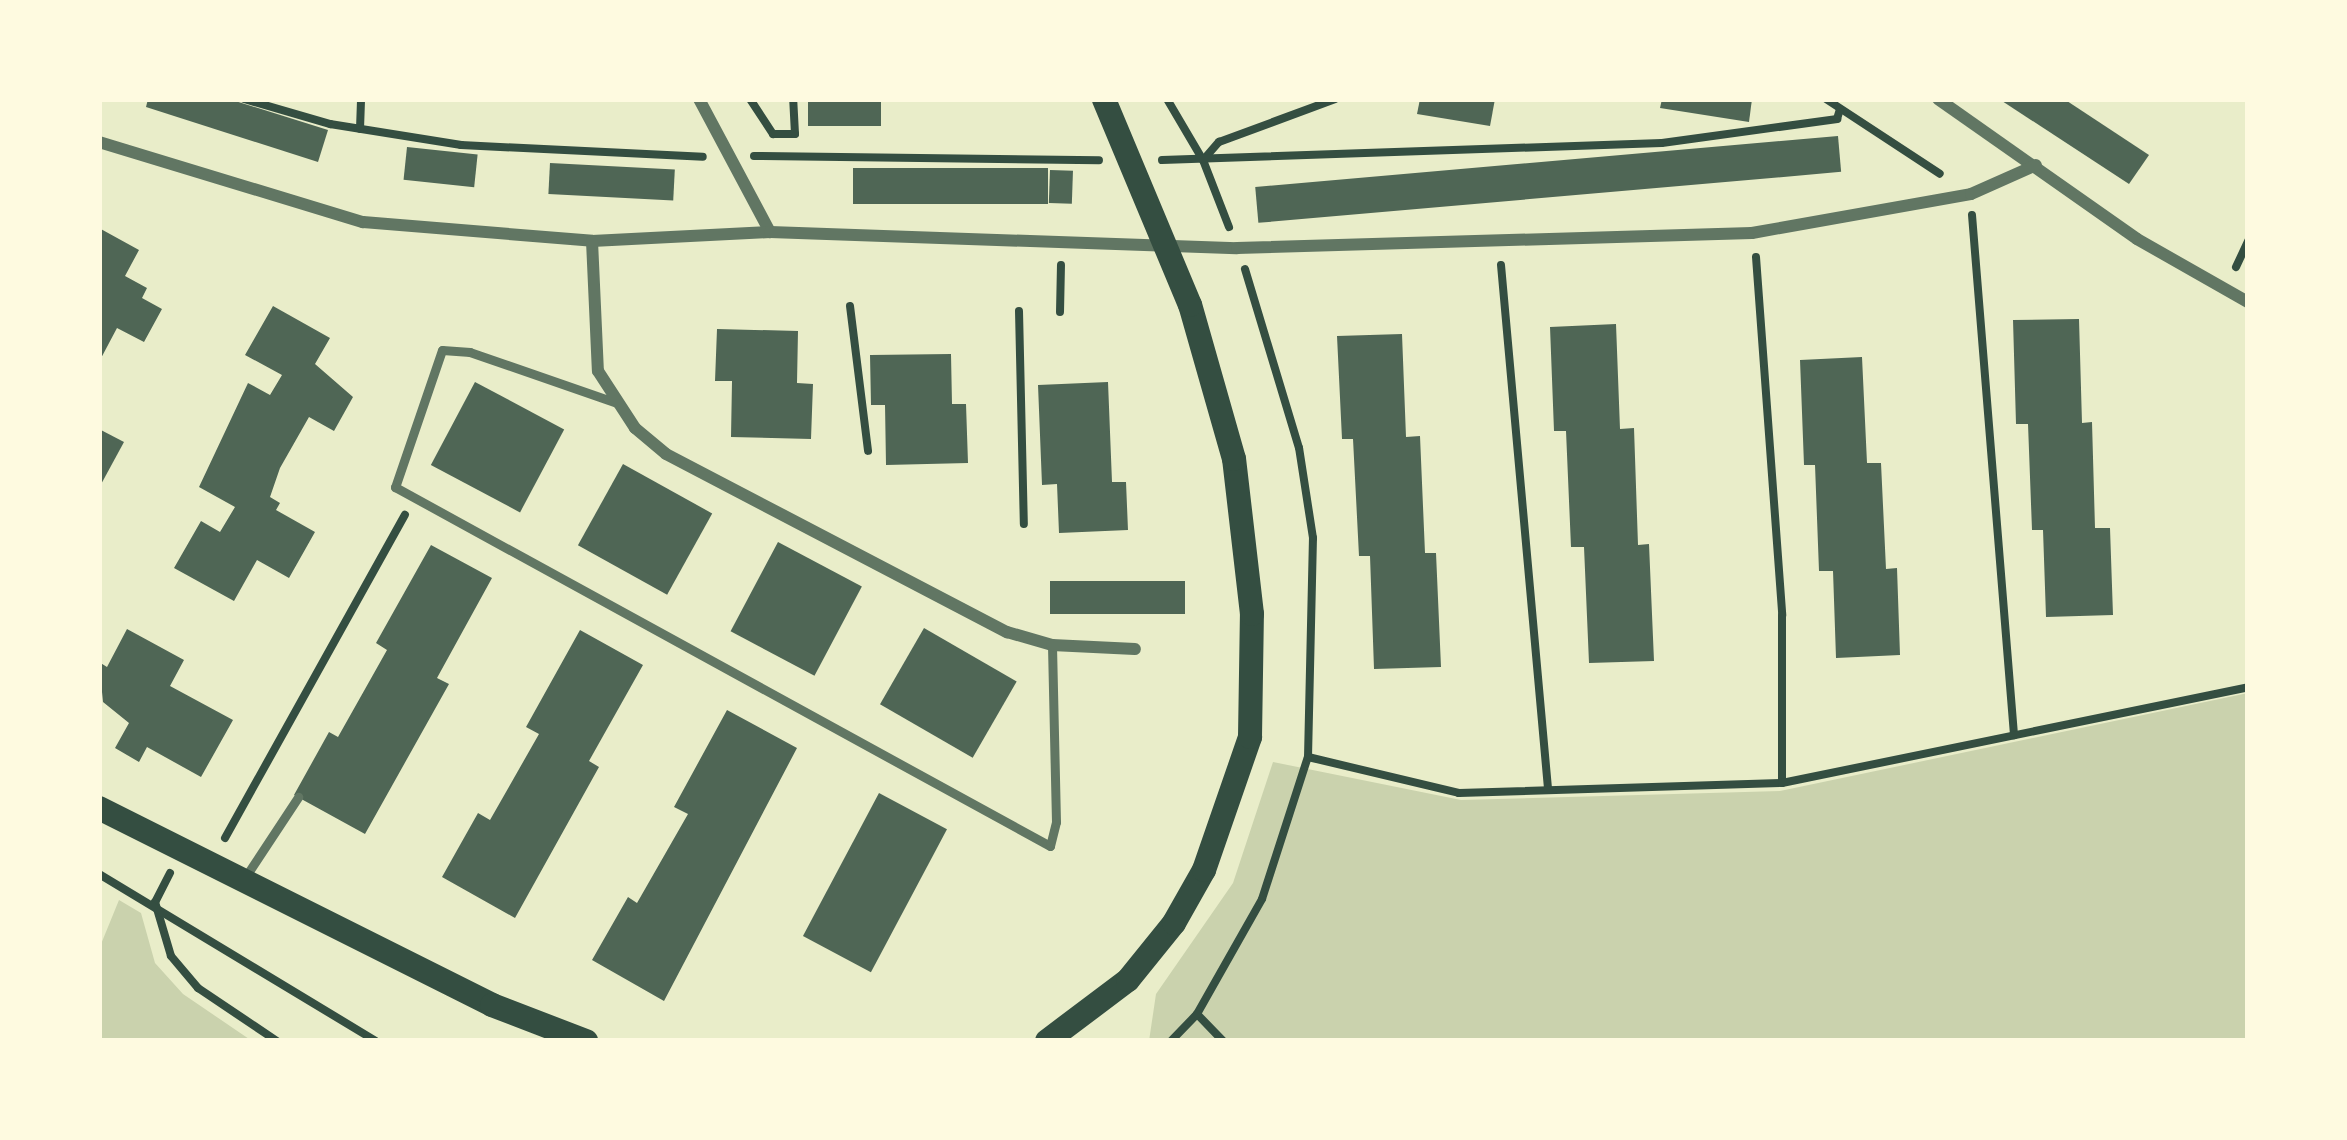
<!DOCTYPE html>
<style>
body{margin:0}
#map{position:relative;width:2347px;height:1140px;overflow:hidden;background:#e9edc9;font-family:Ubuntu,sans-serif}
div>[style]{position:absolute}
[style*='--x']{left:calc(var(--x)*1px);top:calc(var(--y)*1px);width:calc(var(--w)*1px);rotate:calc(var(--a)*1deg)}
.green>*{inset:0;background:#cad2ad}
.building>*{inset:0;background:#4f6655;transform-origin:0 0}
.path>*{height:8px;margin:-4px;padding:0 4px;transform-origin:4px;border-radius:4px;background:#344e41}
.service>*{height:9px;margin:-4.5px;padding:0 4.5px;transform-origin:4.5px;border-radius:4.5px;background:#617663}
.minor>*{height:12px;margin:-6px;padding:0 6px;transform-origin:6px;border-radius:6px;background:#617663}
.secondary>*{height:24px;margin:-12px;padding:0 12px;transform-origin:12px;border-radius:12px;background:#344e41}
span{translate:-50% -50%;white-space:nowrap;text-align:center;line-height:1.15;-webkit-text-stroke:12px #fefae0;paint-order:stroke}
.frame{position:absolute;inset:0;border:102px solid #fefae0;pointer-events:none}
</style>
<div id="map">
<div class="green">
<i style="clip-path:polygon(2248px 693px,2248px 1041px,1149px 1041px,1156px 994px,1233px 883px,1273px 762px,1461px 800px,1780px 791px)"></i>
<i style="clip-path:polygon(119px 900px,141px 913px,155px 963px,183px 994px,252px 1041px,99px 1041px,99px 949px)"></i>
</div>
<div class="building">
<i style="clip-path:polygon(148px 99px,229px 99px,328px 130px,318px 162px,146px 107px)"></i>
<i style="left:808px;top:99px;width:73px;height:27px"></i>
<i style="clip-path:polygon(1420px 99px,1495px 99px,1490px 126px,1417px 114px)"></i>
<i style="clip-path:polygon(1662px 99px,1752px 99px,1749px 122px,1660px 108px)"></i>
<i style="clip-path:polygon(1999px 99px,2064px 99px,2149px 155px,2129px 184px)"></i>
<i style="left:1838px;top:136px;width:36px;height:585px;rotate:85deg"></i>
<i style="left:407px;top:147px;width:71px;height:33px;rotate:6deg"></i>
<i style="left:550px;top:163px;width:125px;height:31px;rotate:3deg"></i>
<i style="left:1048px;top:168px;width:36px;height:195px;rotate:90deg"></i>
<i style="left:1050px;top:170px;width:23px;height:33px;rotate:2deg"></i>
<i style="clip-path:polygon(99px 228px,139px 250px,125px 276px,147px 288px,142px 298px,162px 309px,144px 342px,117px 328px,99px 362px)"></i>
<i style="clip-path:polygon(273px 306px,330px 338px,315px 364px,353px 397px,334px 431px,309px 417px,280px 468px,270px 497px,280px 503px,276px 510px,315px 532px,289px 578px,257px 560px,234px 601px,174px 568px,201px 521px,220px 532px,235px 507px,199px 487px,248px 383px,270px 395px,282px 375px,245px 355px)"></i>
<i style="clip-path:polygon(2079px 319px,2082px 423px,2092px 422px,2095px 528px,2110px 528px,2113px 615px,2046px 617px,2043px 530px,2032px 530px,2028px 424px,2016px 424px,2013px 320px)"></i>
<i style="clip-path:polygon(1616px 324px,1620px 429px,1634px 428px,1638px 545px,1649px 544px,1654px 661px,1589px 663px,1584px 547px,1571px 547px,1566px 431px,1554px 431px,1550px 327px)"></i>
<i style="clip-path:polygon(717px 329px,798px 331px,797px 383px,813px 384px,811px 439px,731px 437px,732px 381px,715px 381px)"></i>
<i style="clip-path:polygon(1402px 334px,1406px 437px,1420px 436px,1425px 553px,1436px 553px,1441px 667px,1374px 669px,1370px 556px,1359px 556px,1353px 439px,1342px 439px,1337px 336px)"></i>
<i style="clip-path:polygon(951px 354px,952px 404px,966px 404px,968px 463px,886px 465px,885px 405px,871px 405px,870px 355px)"></i>
<i style="clip-path:polygon(1862px 357px,1867px 463px,1881px 463px,1886px 569px,1897px 568px,1900px 655px,1836px 658px,1833px 571px,1819px 571px,1815px 465px,1804px 465px,1800px 360px)"></i>
<i style="left:475px;top:382px;width:101px;height:94px;rotate:28deg"></i>
<i style="clip-path:polygon(1108px 382px,1112px 482px,1126px 482px,1128px 530px,1059px 533px,1057px 484px,1042px 485px,1038px 385px)"></i>
<i style="clip-path:polygon(99px 429px,124px 442px,99px 488px)"></i>
<i style="left:623px;top:464px;width:102px;height:93px;rotate:29deg"></i>
<i style="left:778px;top:542px;width:95px;height:101px;rotate:28deg"></i>
<i style="clip-path:polygon(431px 545px,492px 578px,437px 678px,449px 684px,365px 834px,294px 795px,329px 732px,338px 737px,387px 650px,376px 643px)"></i>
<i style="left:1185px;top:581px;width:33px;height:135px;rotate:90deg"></i>
<i style="left:924px;top:628px;width:107px;height:88px;rotate:30deg"></i>
<i style="clip-path:polygon(127px 629px,184px 660px,170px 686px,233px 720px,201px 777px,147px 747px,139px 762px,115px 748px,129px 723px,103px 702px,99px 662px,107px 667px)"></i>
<i style="clip-path:polygon(580px 630px,643px 665px,589px 761px,599px 767px,515px 918px,442px 877px,478px 813px,490px 820px,539px 734px,526px 727px)"></i>
<i style="clip-path:polygon(727px 710px,797px 748px,664px 1001px,592px 960px,628px 897px,637px 903px,688px 814px,674px 807px)"></i>
<i style="left:879px;top:793px;width:77px;height:162px;rotate:28deg"></i>
</div>
<div class="path">
<i style="--x:244;--y:99;--w:90;--a:16.2"></i>
<i style="--x:330;--y:124;--w:133;--a:9.1"></i>
<i style="--x:461;--y:145;--w:242;--a:2.8"></i>
<i style="--x:750;--y:99;--w:42;--a:56.7"></i>
<i style="--x:773;--y:134;--w:22;--a:0"></i>
<i style="--x:795;--y:134;--w:35;--a:-93"></i>
<i style="--x:1167;--y:99;--w:71;--a:59.5"></i>
<i style="--x:1203;--y:160;--w:72;--a:68.8"></i>
<i style="--x:1826;--y:99;--w:136;--a:33.3"></i>
<i style="--x:360;--y:129;--w:30;--a:-88"></i>
<i style="--x:754;--y:156;--w:345;--a:0.7"></i>
<i style="--x:1204;--y:159;--w:23;--a:-49"></i>
<i style="--x:1219;--y:142;--w:124;--a:-20.3"></i>
<i style="--x:1162;--y:160;--w:500;--a:-1.95"></i>
<i style="--x:1662;--y:143;--w:177;--a:-7.8"></i>
<i style="--x:1837;--y:119;--w:10;--a:-73"></i>
<i style="--x:1972;--y:215;--w:522;--a:85.38"></i>
<i style="--x:1756;--y:257;--w:359;--a:85.8"></i>
<i style="--x:1782;--y:615;--w:168;--a:90"></i>
<i style="--x:1501;--y:265;--w:526;--a:84.87"></i>
<i style="--x:2236;--y:267;--w:29;--a:-65"></i>
<i style="--x:850;--y:306;--w:146;--a:82.9"></i>
<i style="--x:1019;--y:311;--w:213;--a:88.7"></i>
<i style="--x:1060;--y:312;--w:47;--a:-88.8"></i>
<i style="--x:1308;--y:757;--w:155;--a:13.4"></i>
<i style="--x:1459;--y:793;--w:323;--a:-1.8"></i>
<i style="--x:1782;--y:783;--w:476;--a:-11.6"></i>
<i style="--x:225;--y:838;--w:370;--a:-60.9"></i>
<i style="--x:170;--y:873;--w:33;--a:117"></i>
<i style="--x:155;--y:902;--w:56;--a:73.5"></i>
<i style="--x:171;--y:956;--w:42;--a:49.8"></i>
<i style="--x:198;--y:988;--w:95;--a:33.9"></i>
<i style="--x:99;--y:874;--w:323;--a:31.1"></i>
<i style="--x:1197;--y:1014;--w:37;--a:46"></i>
<i style="--x:1171;--y:1041;--w:37;--a:-46"></i>
<i style="--x:1197;--y:1014;--w:132;--a:-60.5"></i>
<i style="--x:1262;--y:899;--w:149;--a:-72.1"></i>
<i style="--x:1308;--y:757;--w:219;--a:-88.7"></i>
<i style="--x:1313;--y:538;--w:91;--a:-98.8"></i>
<i style="--x:1299;--y:448;--w:187;--a:-106.8"></i>
</div>
<div class="service">
<i style="--x:617;--y:403;--w:156;--a:-160.9"></i>
<i style="--x:470;--y:352;--w:28;--a:-176"></i>
<i style="--x:442;--y:350;--w:145;--a:108.9"></i>
<i style="--x:395;--y:487;--w:747;--a:28.73"></i>
<i style="--x:1050;--y:846;--w:25;--a:-76"></i>
<i style="--x:1056;--y:822;--w:177;--a:-91.3"></i>
<i style="--x:246;--y:876;--w:95;--a:-56.6"></i>
</div>
<div class="minor">
<i style="--x:699;--y:99;--w:151;--a:61.9"></i>
<i style="--x:1938;--y:99;--w:243;--a:35.1"></i>
<i style="--x:2137;--y:239;--w:128;--a:29.6"></i>
<i style="--x:99;--y:142;--w:276;--a:16.9"></i>
<i style="--x:363;--y:222;--w:230;--a:4.7"></i>
<i style="--x:592;--y:241;--w:178;--a:-2.9"></i>
<i style="--x:770;--y:232;--w:467;--a:2"></i>
<i style="--x:1237;--y:248;--w:515;--a:-1.67"></i>
<i style="--x:1752;--y:233;--w:222;--a:-10.1"></i>
<i style="--x:1971;--y:194;--w:71;--a:-24"></i>
<i style="--x:592;--y:241;--w:130;--a:87.4"></i>
<i style="--x:598;--y:371;--w:68;--a:57"></i>
<i style="--x:635;--y:428;--w:40;--a:40"></i>
<i style="--x:666;--y:454;--w:385;--a:27.6"></i>
<i style="--x:1007;--y:632;--w:47;--a:16.1"></i>
<i style="--x:1052;--y:645;--w:83;--a:2.8"></i>
</div>
<div class="secondary">
<i style="--x:99;--y:808;--w:440;--a:26.6"></i>
<i style="--x:492;--y:1005;--w:101;--a:21"></i>
<i style="--x:1047;--y:1041;--w:101;--a:-37"></i>
<i style="--x:1128;--y:980;--w:73;--a:-51.1"></i>
<i style="--x:1174;--y:923;--w:61;--a:-60.5"></i>
<i style="--x:1204;--y:870;--w:141;--a:-70.9"></i>
<i style="--x:1250;--y:737;--w:123;--a:-89.1"></i>
<i style="--x:1252;--y:614;--w:156;--a:-96.6"></i>
<i style="--x:1234;--y:459;--w:160;--a:-105.9"></i>
<i style="--x:1190;--y:305;--w:223;--a:-112.7"></i>
</div>
<div class="frame"></div>
</div>
